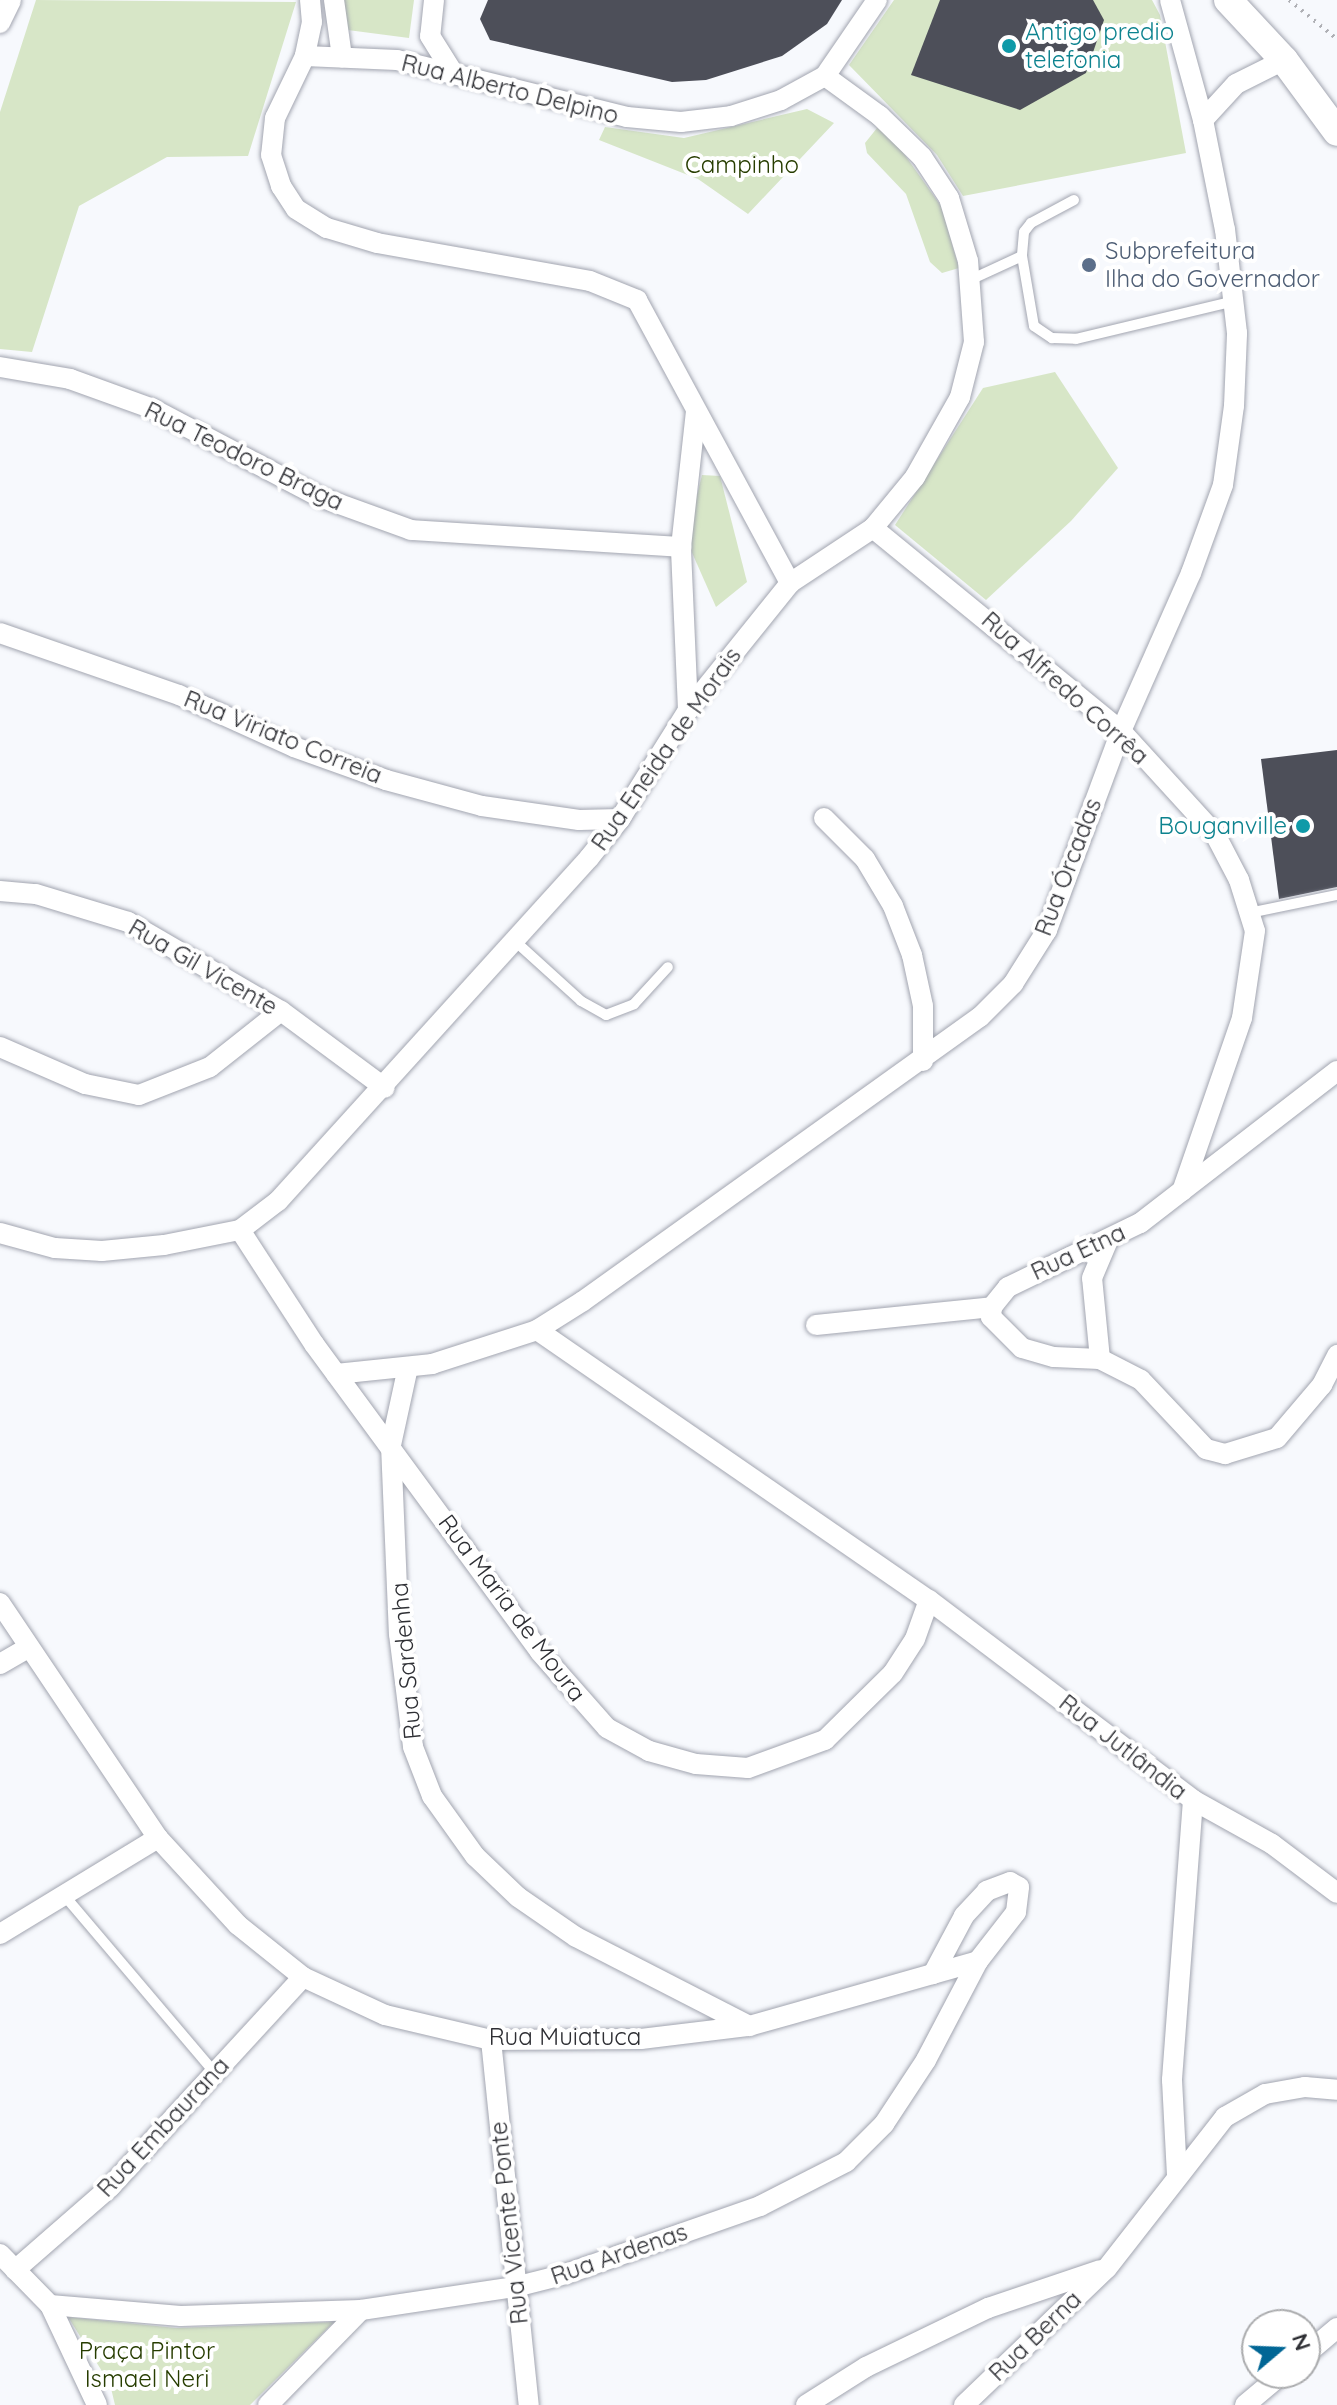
<!DOCTYPE html>
<meta charset="utf-8">
<style>
body{margin:0}
#map{position:relative;width:1337px;height:2405px;overflow:hidden;background:#f7f9fd;font-family:Quicksand,sans-serif}
div>[style]{position:absolute}
[style*='--x']{left:calc(var(--x)*1px);top:calc(var(--y)*1px);width:calc(var(--w)*1px);rotate:calc(var(--a)*1deg)}
.green>*{inset:0;background:#d7e6c7}
.building>*{inset:0;background:#4d4f59}
.path>*{height:4px;margin-top:-2px;transform-origin:0;background:repeating-linear-gradient(90deg,#afb0b5 0 2px,transparent 0 8px)}
.roads{filter:drop-shadow(0 0 2px #a2a5b0) drop-shadow(0 0 2px #a2a5b0)}
.service>*{height:10px;margin:-5px;padding:0 5px;transform-origin:5px;border-radius:5px;background:#fff}
.minor>*{height:20px;margin:-10px;padding:0 10px;transform-origin:10px;border-radius:10px;background:#fff}
.secondary>*{height:28px;margin:-14px;padding:0 14px;transform-origin:14px;border-radius:14px;background:#fff}
.dots>*{width:22px;height:22px;translate:-50% -50%;box-sizing:border-box;border:4px solid #fff;border-radius:50%}
span{translate:-50% -50%;white-space:nowrap;text-align:center;line-height:1.15;-webkit-text-stroke:8px #fff;paint-order:stroke}
.culture-label{font-size:24px;color:#0d838f}
.left{translate:0 -50%;text-align:left}
.right{translate:-100% -50%;text-align:right}
.street-label{font-size:24px;color:#2e2f34}
.park-label{font-size:24px;color:#273d00}
.service-label{font-size:24px;color:#4e5e75}
.north{position:absolute;left:1241px;top:2309px;width:80px;height:80px;box-sizing:border-box;background:#fff;border:2px solid #abacae;border-radius:50%;rotate:71deg;font-size:22px;font-weight:700;line-height:32px;text-align:center;color:#2e2f34}
.north::after{content:'';display:block;margin:auto;width:28px;height:36px;background:#016695;clip-path:polygon(50% 0,100% 100%,50% 72%,0 100%)}
</style>
<div id="map">
<div class="green">
<i style="clip-path:polygon(36px 0,296px 2px,248px 156px,167px 157px,79px 206px,32px 352px,0 349px,0 112px)"></i>
<i style="clip-path:polygon(344px 0,414px 0,409px 38px,340px 29px)"></i>
<i style="clip-path:polygon(894px 0,1152px 0,1160px 15px,1186px 153px,963px 196px,937px 155px,849px 65px)"></i>
<i style="clip-path:polygon(807px 109px,834px 123px,748px 214px,698px 179px,599px 140px,605px 127px,684px 138px)"></i>
<i style="clip-path:polygon(877px 128px,890px 134px,941px 206px,959px 268px,942px 273px,930px 262px,906px 194px,867px 153px,865px 143px)"></i>
<i style="clip-path:polygon(1055px 372px,1118px 468px,1071px 521px,986px 600px,895px 525px,983px 388px)"></i>
<i style="clip-path:polygon(702px 475px,720px 476px,747px 582px,716px 607px,686px 539px)"></i>
<i style="clip-path:polygon(68px 2317px,176px 2328px,334px 2322px,250px 2405px,115px 2405px,110px 2384px)"></i>
</div>
<div class="building">
<i style="clip-path:polygon(488px 0,842px 0,827px 24px,782px 56px,706px 80px,672px 82px,490px 40px,480px 19px)"></i>
<i style="clip-path:polygon(940px 0,1093px 0,1104px 20px,1086px 73px,1020px 110px,911px 75px)"></i>
<i style="clip-path:polygon(1337px 750px,1337px 887px,1279px 899px,1261px 759px)"></i>
</div>
<div class="path">
<i style="--x:1289;--y:0;--w:62;--a:39.1"></i>
</div>
<div class="roads">
<div class="service">
<i style="--x:1074;--y:200;--w:49;--a:151.9"></i>
<i style="--x:1031;--y:223;--w:11;--a:128"></i>
<i style="--x:1024;--y:232;--w:24;--a:95"></i>
<i style="--x:1022;--y:256;--w:71;--a:80.3"></i>
<i style="--x:1034;--y:326;--w:22;--a:34"></i>
<i style="--x:1052;--y:338;--w:24;--a:2"></i>
<i style="--x:1076;--y:339;--w:163;--a:-13.5"></i>
<i style="--x:970;--y:280;--w:57;--a:-24.8"></i>
<i style="--x:1249;--y:913;--w:90;--a:-11.6"></i>
<i style="--x:516;--y:942;--w:88;--a:42.2"></i>
<i style="--x:581;--y:1001;--w:29;--a:29"></i>
<i style="--x:606;--y:1015;--w:30;--a:-21"></i>
<i style="--x:634;--y:1004;--w:50;--a:-47.4"></i>
<i style="--x:64;--y:1895;--w:233;--a:49.7"></i>
</div>
<div class="minor">
<i style="--x:310;--y:0;--w:22;--a:85"></i>
<i style="--x:312;--y:22;--w:35;--a:102"></i>
<i style="--x:305;--y:56;--w:69;--a:115.8"></i>
<i style="--x:275;--y:118;--w:37;--a:96"></i>
<i style="--x:271;--y:155;--w:33;--a:72"></i>
<i style="--x:281;--y:186;--w:27;--a:57"></i>
<i style="--x:296;--y:209;--w:36;--a:32"></i>
<i style="--x:327;--y:228;--w:52;--a:16.7"></i>
<i style="--x:377;--y:243;--w:216;--a:10.1"></i>
<i style="--x:590;--y:281;--w:51;--a:22"></i>
<i style="--x:637;--y:300;--w:322;--a:61.6"></i>
<i style="--x:334;--y:0;--w:58;--a:82"></i>
<i style="--x:434;--y:0;--w:36;--a:96"></i>
<i style="--x:430;--y:36;--w:40;--a:58"></i>
<i style="--x:0;--y:23;--w:25;--a:-64"></i>
<i style="--x:305;--y:56;--w:92;--a:2.5"></i>
<i style="--x:397;--y:60;--w:237;--a:13.9"></i>
<i style="--x:627;--y:117;--w:54;--a:5.3"></i>
<i style="--x:681;--y:122;--w:50;--a:-6.8"></i>
<i style="--x:731;--y:116;--w:52;--a:-17.7"></i>
<i style="--x:781;--y:100;--w:50;--a:-28.6"></i>
<i style="--x:825;--y:76;--w:92;--a:-55.6"></i>
<i style="--x:1203;--y:120;--w:49;--a:-47.5"></i>
<i style="--x:1236;--y:84;--w:54;--a:-26.6"></i>
<i style="--x:0;--y:367;--w:71;--a:9.7"></i>
<i style="--x:70;--y:379;--w:88;--a:19.9"></i>
<i style="--x:153;--y:409;--w:189;--a:27.8"></i>
<i style="--x:320;--y:497;--w:97;--a:19.9"></i>
<i style="--x:411;--y:530;--w:271;--a:3.6"></i>
<i style="--x:873;--y:528;--w:320;--a:39.3"></i>
<i style="--x:1121;--y:731;--w:139;--a:47.6"></i>
<i style="--x:1215;--y:834;--w:52;--a:62.4"></i>
<i style="--x:1239;--y:880;--w:53;--a:72.6"></i>
<i style="--x:1255;--y:931;--w:88;--a:98.5"></i>
<i style="--x:1242;--y:1018;--w:183;--a:109.1"></i>
<i style="--x:0;--y:633;--w:189;--a:19.1"></i>
<i style="--x:179;--y:695;--w:126;--a:24.3"></i>
<i style="--x:294;--y:747;--w:98;--a:19.7"></i>
<i style="--x:386;--y:780;--w:99;--a:15.2"></i>
<i style="--x:482;--y:806;--w:98;--a:8.2"></i>
<i style="--x:579;--y:820;--w:41;--a:-1.4"></i>
<i style="--x:688;--y:710;--w:163;--a:-92.5"></i>
<i style="--x:681;--y:547;--w:137;--a:-83.7"></i>
<i style="--x:824;--y:818;--w:58;--a:45"></i>
<i style="--x:865;--y:859;--w:55;--a:59.2"></i>
<i style="--x:893;--y:906;--w:53;--a:68.8"></i>
<i style="--x:912;--y:955;--w:52;--a:77.8"></i>
<i style="--x:923;--y:1006;--w:55;--a:90"></i>
<i style="--x:0;--y:891;--w:36;--a:5"></i>
<i style="--x:36;--y:894;--w:96;--a:16.9"></i>
<i style="--x:128;--y:922;--w:177;--a:30.2"></i>
<i style="--x:281;--y:1011;--w:129;--a:36.5"></i>
<i style="--x:0;--y:1047;--w:93;--a:23.5"></i>
<i style="--x:85;--y:1084;--w:55;--a:11.5"></i>
<i style="--x:139;--y:1095;--w:76;--a:-21.5"></i>
<i style="--x:210;--y:1067;--w:90;--a:-38.3"></i>
<i style="--x:1337;--y:1071;--w:249;--a:142.3"></i>
<i style="--x:1140;--y:1223;--w:147;--a:154.1"></i>
<i style="--x:1008;--y:1287;--w:26;--a:129"></i>
<i style="--x:992;--y:1307;--w:10;--a:96"></i>
<i style="--x:991;--y:1317;--w:44;--a:45"></i>
<i style="--x:1022;--y:1348;--w:33;--a:16"></i>
<i style="--x:1054;--y:1357;--w:46;--a:2.5"></i>
<i style="--x:1100;--y:1359;--w:46;--a:27.1"></i>
<i style="--x:1141;--y:1380;--w:95;--a:46.7"></i>
<i style="--x:1206;--y:1449;--w:20;--a:15"></i>
<i style="--x:1225;--y:1454;--w:54;--a:-17.1"></i>
<i style="--x:1277;--y:1438;--w:70;--a:-49.7"></i>
<i style="--x:1322;--y:1385;--w:34;--a:-63"></i>
<i style="--x:240;--y:1230;--w:136;--a:57"></i>
<i style="--x:314;--y:1344;--w:382;--a:53.7"></i>
<i style="--x:540;--y:1652;--w:101;--a:48.6"></i>
<i style="--x:607;--y:1728;--w:48;--a:28.7"></i>
<i style="--x:649;--y:1751;--w:49;--a:15.5"></i>
<i style="--x:696;--y:1764;--w:52;--a:4.4"></i>
<i style="--x:748;--y:1768;--w:82;--a:-20"></i>
<i style="--x:825;--y:1740;--w:95;--a:-44.6"></i>
<i style="--x:893;--y:1673;--w:40;--a:-57.1"></i>
<i style="--x:915;--y:1639;--w:41;--a:-70.3"></i>
<i style="--x:0;--y:1233;--w:57;--a:15.3"></i>
<i style="--x:55;--y:1248;--w:47;--a:3.7"></i>
<i style="--x:102;--y:1251;--w:62;--a:-5.5"></i>
<i style="--x:164;--y:1245;--w:77;--a:-11.2"></i>
<i style="--x:240;--y:1230;--w:48;--a:-37.3"></i>
<i style="--x:278;--y:1201;--w:463;--a:-47.8"></i>
<i style="--x:589;--y:858;--w:50;--a:-51.5"></i>
<i style="--x:620;--y:819;--w:128;--a:-58"></i>
<i style="--x:688;--y:710;--w:163;--a:-51.2"></i>
<i style="--x:790;--y:583;--w:100;--a:-33.5"></i>
<i style="--x:873;--y:528;--w:66;--a:-50.5"></i>
<i style="--x:915;--y:477;--w:92;--a:-60.6"></i>
<i style="--x:960;--y:397;--w:57;--a:-75.7"></i>
<i style="--x:974;--y:342;--w:81;--a:-94.2"></i>
<i style="--x:968;--y:261;--w:66;--a:-106.8"></i>
<i style="--x:949;--y:198;--w:49;--a:-123.4"></i>
<i style="--x:922;--y:157;--w:59;--a:-135.7"></i>
<i style="--x:880;--y:116;--w:68;--a:-144"></i>
<i style="--x:816;--y:1325;--w:177;--a:-5.8"></i>
<i style="--x:537;--y:1330;--w:476;--a:34.6"></i>
<i style="--x:929;--y:1600;--w:331;--a:37.1"></i>
<i style="--x:1193;--y:1800;--w:281;--a:94.3"></i>
<i style="--x:1172;--y:2080;--w:96;--a:87"></i>
<i style="--x:1100;--y:1359;--w:81;--a:-95.6"></i>
<i style="--x:1092;--y:1278;--w:39;--a:-67"></i>
<i style="--x:408;--y:1367;--w:80;--a:102.3"></i>
<i style="--x:391;--y:1445;--w:189;--a:87.6"></i>
<i style="--x:399;--y:1634;--w:114;--a:82.9"></i>
<i style="--x:413;--y:1747;--w:53;--a:68.8"></i>
<i style="--x:432;--y:1796;--w:74;--a:54.4"></i>
<i style="--x:475;--y:1856;--w:59;--a:43.6"></i>
<i style="--x:518;--y:1897;--w:70;--a:34.6"></i>
<i style="--x:576;--y:1937;--w:195;--a:27.2"></i>
<i style="--x:336;--y:1374;--w:97;--a:-5.9"></i>
<i style="--x:432;--y:1364;--w:110;--a:-17.9"></i>
<i style="--x:537;--y:1330;--w:54;--a:-32.2"></i>
<i style="--x:583;--y:1301;--w:488;--a:-35.6"></i>
<i style="--x:980;--y:1017;--w:47;--a:-45"></i>
<i style="--x:1013;--y:984;--w:64;--a:-57.8"></i>
<i style="--x:1047;--y:930;--w:212;--a:-69.6"></i>
<i style="--x:1121;--y:731;--w:173;--a:-66.1"></i>
<i style="--x:1191;--y:573;--w:94;--a:-70"></i>
<i style="--x:1223;--y:485;--w:80;--a:-82.1"></i>
<i style="--x:1234;--y:406;--w:73;--a:-87.6"></i>
<i style="--x:1237;--y:333;--w:104;--a:-96.6"></i>
<i style="--x:1225;--y:230;--w:112;--a:-101.3"></i>
<i style="--x:1203;--y:120;--w:124;--a:-105.4"></i>
<i style="--x:0;--y:1603;--w:283;--a:56.1"></i>
<i style="--x:158;--y:1838;--w:118;--a:47.4"></i>
<i style="--x:238;--y:1925;--w:83;--a:38.7"></i>
<i style="--x:303;--y:1977;--w:90;--a:24.9"></i>
<i style="--x:385;--y:2015;--w:109;--a:13.3"></i>
<i style="--x:491;--y:2040;--w:150;--a:-0.4"></i>
<i style="--x:641;--y:2039;--w:109;--a:-6.9"></i>
<i style="--x:749;--y:2026;--w:238;--a:-15.8"></i>
<i style="--x:0;--y:1664;--w:32;--a:-30"></i>
<i style="--x:1193;--y:1800;--w:90;--a:29.1"></i>
<i style="--x:1272;--y:1844;--w:81;--a:37"></i>
<i style="--x:0;--y:1934;--w:185;--a:-31.3"></i>
<i style="--x:491;--y:2040;--w:367;--a:84.1"></i>
<i style="--x:0;--y:2254;--w:71;--a:45.6"></i>
<i style="--x:50;--y:2305;--w:110;--a:64.8"></i>
<i style="--x:15;--y:2270;--w:126;--a:-41.1"></i>
<i style="--x:110;--y:2187;--w:285;--a:-47.4"></i>
<i style="--x:50;--y:2305;--w:131;--a:4.8"></i>
<i style="--x:181;--y:2316;--w:180;--a:-1.9"></i>
<i style="--x:361;--y:2310;--w:156;--a:-8.5"></i>
<i style="--x:515;--y:2287;--w:53;--a:-14.3"></i>
<i style="--x:566;--y:2274;--w:206;--a:-19.3"></i>
<i style="--x:760;--y:2206;--w:97;--a:-27.1"></i>
<i style="--x:846;--y:2162;--w:54;--a:-45"></i>
<i style="--x:884;--y:2124;--w:77;--a:-56.7"></i>
<i style="--x:926;--y:2060;--w:112;--a:-62.3"></i>
<i style="--x:978;--y:1961;--w:62;--a:-52.2"></i>
<i style="--x:1016;--y:1912;--w:25;--a:-83"></i>
<i style="--x:1019;--y:1887;--w:10;--a:-151"></i>
<i style="--x:1010;--y:1882;--w:25;--a:159"></i>
<i style="--x:987;--y:1891;--w:34;--a:133"></i>
<i style="--x:964;--y:1916;--w:66;--a:118.1"></i>
<i style="--x:1305;--y:2355;--w:42;--a:-40.2"></i>
<i style="--x:268;--y:2405;--w:133;--a:-45.6"></i>
<i style="--x:806;--y:2405;--w:71;--a:-32.3"></i>
<i style="--x:866;--y:2367;--w:136;--a:-25.8"></i>
<i style="--x:988;--y:2308;--w:118;--a:-18.7"></i>
<i style="--x:964;--y:2405;--w:198;--a:-43.8"></i>
<i style="--x:1107;--y:2268;--w:192;--a:-52"></i>
<i style="--x:1225;--y:2117;--w:46;--a:-29.9"></i>
<i style="--x:1265;--y:2094;--w:41;--a:-9.9"></i>
<i style="--x:1305;--y:2087;--w:32;--a:5"></i>
<i style="--x:1245;--y:2405;--w:50;--a:-40.1"></i>
</div>
<div class="secondary">
<i style="--x:1228;--y:0;--w:82;--a:47"></i>
<i style="--x:1284;--y:60;--w:89;--a:53.6"></i>
</div>
</div>
<div class="dots">
<i style="left:1009px;top:46px;background:#0f9aa8"></i>
<i style="left:1089px;top:265px;background:#5c6f8a"></i>
<i style="left:1303px;top:826px;background:#0f9aa8"></i>
</div>
<div class="culture-label">
<span class="left" style="left:1025px;top:46px">Antigo predio<br>telefonia</span>
<span class="right" style="left:1287px;top:826px">Bouganville</span>
</div>
<div class="street-label">
<span style="left:510px;top:89px;rotate:14deg">Rua Alberto Delpino</span>
<span style="left:244px;top:456px;rotate:26deg">Rua Teodoro Braga</span>
<span style="left:1065px;top:688px;rotate:42deg">Rua Alfredo Corrêa</span>
<span style="left:283px;top:737px;rotate:22deg">Rua Viriato Correia</span>
<span style="left:666px;top:749px;rotate:-55deg">Rua Eneida de Morais</span>
<span style="left:1068px;top:867px;rotate:-69deg">Rua Órcadas</span>
<span style="left:203px;top:967px;rotate:30deg">Rua Gil Vicente</span>
<span style="left:1078px;top:1252px;rotate:-25deg">Rua Etna</span>
<span style="left:512px;top:1608px;rotate:53deg">Rua Maria de Moura</span>
<span style="left:406px;top:1661px;rotate:-95deg">Rua Sardenha</span>
<span style="left:1123px;top:1747px;rotate:38deg">Rua Jutlândia</span>
<span style="left:565px;top:2037px">Rua Muiatuca</span>
<span style="left:163px;top:2127px;rotate:-47deg">Rua Embaurana</span>
<span style="left:509px;top:2223px;rotate:-96deg">Rua Vicente Ponte</span>
<span style="left:619px;top:2254px;rotate:-19deg">Rua Ardenas</span>
<span style="left:1035px;top:2336px;rotate:-44deg">Rua Berna</span>
</div>
<div class="park-label">
<span style="left:742px;top:165px">Campinho</span>
<span style="left:147px;top:2365px">Praça Pintor<br>Ismael Neri</span>
</div>
<div class="service-label">
<span class="left" style="left:1105px;top:265px">Subprefeitura<br>Ilha do Governador</span>
</div>
<div class="north">N</div>
</div>
